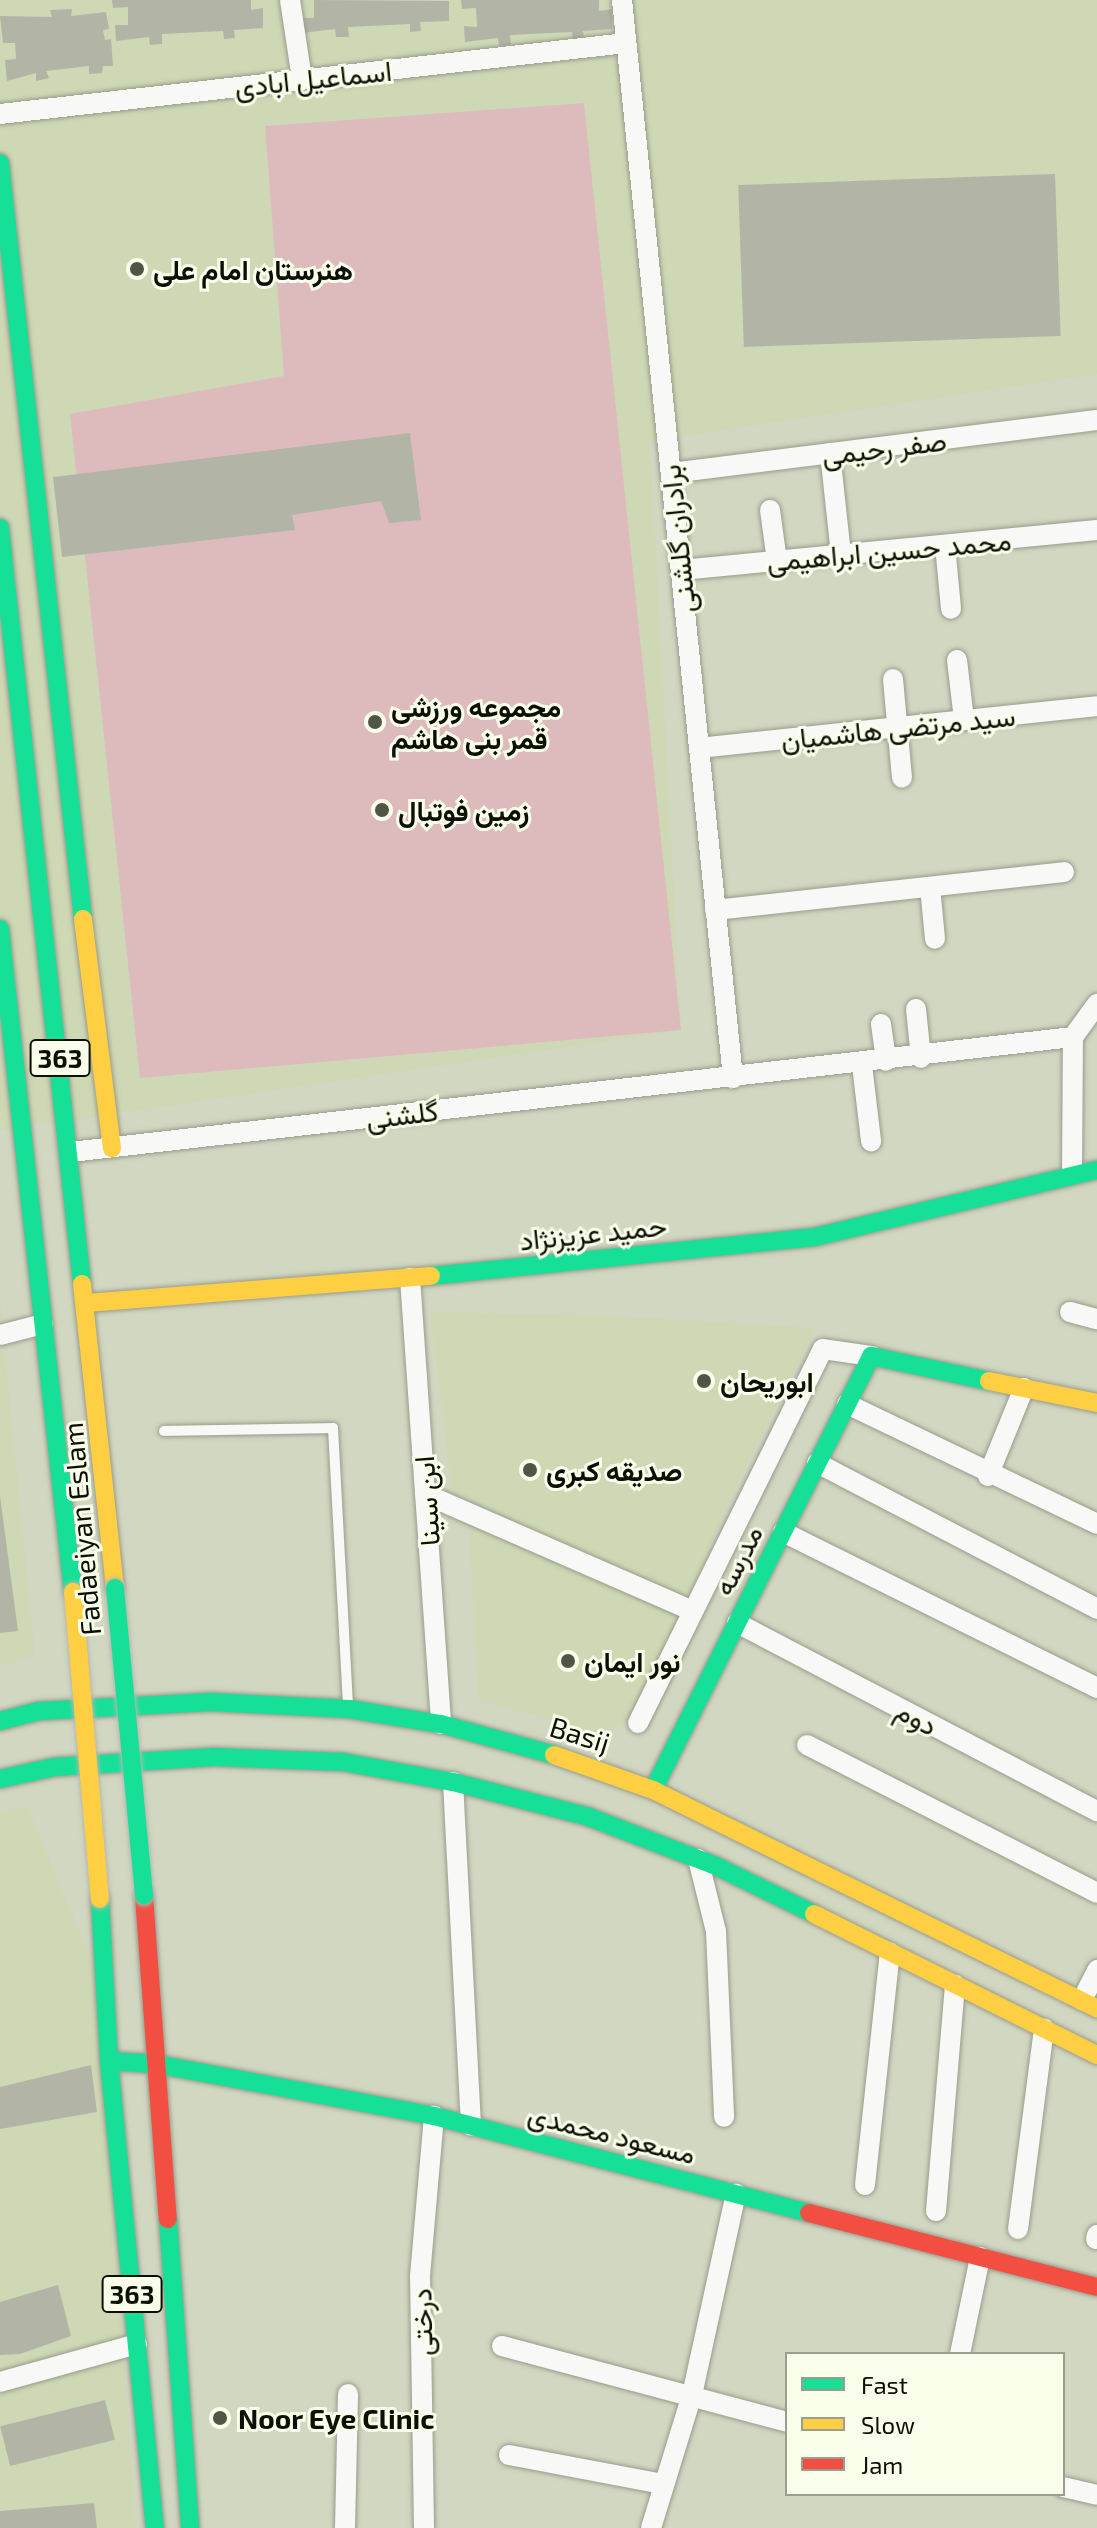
<!DOCTYPE html>
<meta charset="utf-8">
<style>
body{margin:0}
#map{position:relative;width:1097px;height:2528px;overflow:hidden;background:#d2d7c2;font-family:"Exo 2",Vazirmatn,sans-serif}
div>[style]{position:absolute}
[style*='--x']{left:calc(var(--x)*1px);top:calc(var(--y)*1px);width:calc(var(--w)*1px);rotate:calc(var(--a)*1deg)}
.built>*{inset:0;background:#cfd8b5}
.green>*{inset:0;background:#ddbbbc}
.building>*{inset:0;background:#b2b5a5;transform-origin:0 0}
.roads{filter:drop-shadow(0 0 2px #989c8b) drop-shadow(0 0 2px #989c8b)}
.lane>*{height:10px;margin:-5px;padding:0 5px;transform-origin:5px;border-radius:5px;background:#f8f9f6}
.street>*{height:20px;margin:-10px;padding:0 10px;transform-origin:10px;border-radius:10px;background:#f8f9f6}
.fast>*{height:18px;margin:-9px;padding:0 9px;transform-origin:9px;border-radius:9px;background:#16e098}
.slow>*{height:18px;margin:-9px;padding:0 9px;transform-origin:9px;border-radius:9px;background:#ffcf43}
.jam>*{height:18px;margin:-9px;padding:0 9px;transform-origin:9px;border-radius:9px;background:#f24e42}
.bridges{filter:drop-shadow(0 0 2px #b5b8ae) drop-shadow(0 0 2px #b5b8ae)}
.fast-bridge>*{height:18px;margin:-9px;padding:0 9px;transform-origin:9px;border-radius:9px;background:#16e098}
.slow-bridge>*{height:18px;margin:-9px;padding:0 9px;transform-origin:9px;border-radius:9px;background:#ffcf43}
.dots>*{width:22px;height:22px;translate:-50% -50%;box-sizing:border-box;border:4px solid #f9feeb;border-radius:50%}
span{translate:-50% -50%;white-space:nowrap;text-align:center;line-height:1.15;-webkit-text-stroke:6px #f9feeb;paint-order:stroke}
.shield-label span{padding:2px 6px;background:#f9feeb;border:2px solid;border-radius:6px;-webkit-text-stroke-width:0}
.shield-label{font-size:26px;color:#0c0f03;font-weight:700}
.street-label{font-size:28px;color:#0c0f03}
.poi-label{font-size:28px;color:#0c0f03;font-weight:700}
.left{translate:0 -50%;text-align:left}
.legend{position:absolute;left:785px;top:2352px;width:280px;height:144px;box-sizing:border-box;background:#f9feeb;border:2px solid #9a9e8e;margin:0;padding:10px 14px;list-style:none;font-size:24px;color:#0c0f03}
.legend li{display:flex;align-items:center;gap:16px;height:40px}
.legend b{width:40px;border:2px solid #9a9e8e}
</style>
<div id="map">
<div class="built">
<i style="clip-path:polygon(0 0,1097px 0,1097px 374px,650px 441px,681px 1030px,0 1131px)"></i>
<i style="clip-path:polygon(0 1299px,35px 1655px,0 1666px)"></i>
<i style="clip-path:polygon(430px 1312px,613px 1316px,816px 1328px,736px 1485px,637px 1718px,600px 1734px,478px 1699px,469px 1521px,454px 1507px)"></i>
<i style="clip-path:polygon(27px 1806px,95px 1969px,136px 2528px,0 2528px,0 1814px)"></i>
</div>
<div class="green">
<i style="clip-path:polygon(584px 103px,681px 1030px,140px 1078px,70px 414px,284px 376px,265px 126px)"></i>
</div>
<div class="building">
<i style="clip-path:polygon(112px 0,251px 0,251px 10px,263px 8px,263px 28px,234px 30px,235px 38px,224px 39px,223px 31px,162px 34px,162px 44px,150px 45px,149px 37px,116px 41px,115px 25px,128px 25px,128px 7px,113px 8px)"></i>
<i style="clip-path:polygon(314px 0,449px 1px,449px 21px,420px 22px,421px 31px,410px 32px,410px 24px,348px 27px,349px 37px,336px 37px,335px 29px,302px 33px,301px 18px,314px 18px)"></i>
<i style="clip-path:polygon(461px 0,599px 0,599px 11px,612px 9px,612px 29px,583px 31px,584px 40px,573px 40px,572px 32px,510px 35px,511px 45px,499px 46px,498px 38px,465px 42px,464px 26px,477px 27px,476px 8px,462px 9px)"></i>
<i style="clip-path:polygon(72px 9px,71px 16px,106px 12px,109px 29px,103px 30px,105px 40px,111px 39px,113px 66px,103px 66px,102px 73px,89px 74px,89px 66px,46px 71px,49px 78px,36px 81px,36px 73px,7px 81px,5px 60px,16px 59px,15px 43px,3px 43px,0 16px,52px 17px,50px 10px)"></i>
<i style="left:1055px;top:174px;width:162px;height:317px;rotate:88deg"></i>
<i style="clip-path:polygon(410px 433px,421px 520px,389px 523px,381px 501px,292px 515px,295px 530px,62px 557px,53px 477px)"></i>
<i style="clip-path:polygon(0 1496px,18px 1631px,0 1633px)"></i>
<i style="clip-path:polygon(91px 2065px,97px 2112px,0 2129px,0 2087px)"></i>
<i style="clip-path:polygon(58px 2285px,71px 2336px,20px 2354px,0 2355px,0 2302px)"></i>
<i style="left:105px;top:2400px;width:41px;height:108px;rotate:76deg"></i>
<i style="clip-path:polygon(94px 2503px,97px 2528px,0 2528px,0 2511px)"></i>
</div>
<div class="roads">
<div class="lane">
<i style="--x:164;--y:1431;--w:169;--a:-1"></i>
<i style="--x:333;--y:1428;--w:280;--a:86.9"></i>
</div>
<div class="street">
<i style="--x:290;--y:0;--w:80;--a:81.4"></i>
<i style="--x:622;--y:0;--w:1084;--a:84.12"></i>
<i style="--x:0;--y:114;--w:630;--a:-6.47"></i>
<i style="--x:830;--y:453;--w:103;--a:83.8"></i>
<i style="--x:671;--y:473;--w:429;--a:-7.1"></i>
<i style="--x:770;--y:510;--w:51;--a:82.2"></i>
<i style="--x:945;--y:545;--w:64;--a:84.6"></i>
<i style="--x:681;--y:570;--w:418;--a:-5.5"></i>
<i style="--x:957;--y:660;--w:60;--a:83.3"></i>
<i style="--x:893;--y:679;--w:99;--a:84.8"></i>
<i style="--x:699;--y:748;--w:400;--a:-6"></i>
<i style="--x:930;--y:887;--w:52;--a:84.5"></i>
<i style="--x:715;--y:910;--w:351;--a:-6.2"></i>
<i style="--x:916;--y:1009;--w:49;--a:84.2"></i>
<i style="--x:881;--y:1024;--w:37;--a:82"></i>
<i style="--x:862;--y:1065;--w:77;--a:83.2"></i>
<i style="--x:71;--y:1152;--w:1009;--a:-6.55"></i>
<i style="--x:1072;--y:1174;--w:137;--a:-89.6"></i>
<i style="--x:1073;--y:1037;--w:41;--a:-54"></i>
<i style="--x:410;--y:1278;--w:447;--a:86"></i>
<i style="--x:1070;--y:1312;--w:28;--a:15"></i>
<i style="--x:0;--y:1335;--w:44;--a:-14.3"></i>
<i style="--x:847;--y:1404;--w:277;--a:25.6"></i>
<i style="--x:817;--y:1463;--w:316;--a:27.5"></i>
<i style="--x:988;--y:1476;--w:95;--a:-67.8"></i>
<i style="--x:425;--y:1494;--w:292;--a:23.6"></i>
<i style="--x:783;--y:1532;--w:351;--a:26.4"></i>
<i style="--x:737;--y:1623;--w:406;--a:27.6"></i>
<i style="--x:638;--y:1723;--w:417;--a:-63.7"></i>
<i style="--x:823;--y:1349;--w:49;--a:8.3"></i>
<i style="--x:807;--y:1745;--w:326;--a:27"></i>
<i style="--x:453;--y:1782;--w:344;--a:87"></i>
<i style="--x:698;--y:1859;--w:74;--a:76"></i>
<i style="--x:716;--y:1931;--w:186;--a:87.5"></i>
<i style="--x:1082;--y:2000;--w:34;--a:-63"></i>
<i style="--x:865;--y:2185;--w:234;--a:-83.9"></i>
<i style="--x:936;--y:2211;--w:227;--a:-85.2"></i>
<i style="--x:1018;--y:2229;--w:202;--a:-82.6"></i>
<i style="--x:1096;--y:2239;--w:4;--a:-76"></i>
<i style="--x:502;--y:2346;--w:295;--a:14.9"></i>
<i style="--x:960;--y:2354;--w:99;--a:-78.3"></i>
<i style="--x:0;--y:2382;--w:142;--a:-15.5"></i>
<i style="--x:509;--y:2455;--w:157;--a:10.7"></i>
<i style="--x:1063;--y:2487;--w:35;--a:13"></i>
<i style="--x:345;--y:2528;--w:134;--a:-88.7"></i>
<i style="--x:424;--y:2528;--w:252;--a:-90.9"></i>
<i style="--x:420;--y:2276;--w:161;--a:-85"></i>
<i style="--x:651;--y:2528;--w:139;--a:-72.9"></i>
<i style="--x:692;--y:2395;--w:206;--a:-77.7"></i>
</div>
<div class="fast">
<i style="--x:0;--y:163;--w:761;--a:83.73"></i>
<i style="--x:0;--y:528;--w:760;--a:83.81"></i>
<i style="--x:0;--y:929;--w:667;--a:83.72"></i>
<i style="--x:431;--y:1276;--w:386;--a:-5.8"></i>
<i style="--x:815;--y:1237;--w:290;--a:-13.4"></i>
<i style="--x:0;--y:1721;--w:40;--a:-14.4"></i>
<i style="--x:39;--y:1711;--w:172;--a:-3"></i>
<i style="--x:211;--y:1702;--w:138;--a:2.9"></i>
<i style="--x:349;--y:1709;--w:93;--a:9.3"></i>
<i style="--x:441;--y:1724;--w:117;--a:15.3"></i>
<i style="--x:0;--y:1779;--w:55;--a:-12.5"></i>
<i style="--x:54;--y:1767;--w:160;--a:-3.6"></i>
<i style="--x:214;--y:1757;--w:129;--a:2.2"></i>
<i style="--x:343;--y:1762;--w:112;--a:10.3"></i>
<i style="--x:453;--y:1782;--w:140;--a:14.4"></i>
<i style="--x:589;--y:1817;--w:136;--a:21.1"></i>
<i style="--x:716;--y:1866;--w:109;--a:26.1"></i>
<i style="--x:653;--y:1790;--w:486;--a:-63.3"></i>
<i style="--x:871;--y:1356;--w:121;--a:12"></i>
<i style="--x:100;--y:1899;--w:162;--a:86.8"></i>
<i style="--x:109;--y:2061;--w:469;--a:84.4"></i>
<i style="--x:109;--y:2061;--w:47;--a:3.7"></i>
<i style="--x:156;--y:2064;--w:283;--a:10.6"></i>
<i style="--x:434;--y:2116;--w:387;--a:14.5"></i>
<i style="--x:168;--y:2219;--w:310;--a:85.9"></i>
</div>
<div class="slow">
<i style="--x:83;--y:919;--w:231;--a:82.8"></i>
<i style="--x:82;--y:1284;--w:306;--a:83.8"></i>
<i style="--x:86;--y:1303;--w:346;--a:-4.5"></i>
<i style="--x:989;--y:1381;--w:110;--a:11.5"></i>
<i style="--x:554;--y:1755;--w:105;--a:19.5"></i>
<i style="--x:653;--y:1790;--w:495;--a:26.2"></i>
<i style="--x:814;--y:1914;--w:316;--a:26.5"></i>
</div>
<div class="jam">
<i style="--x:144;--y:1896;--w:324;--a:85.8"></i>
<i style="--x:809;--y:2213;--w:297;--a:14.4"></i>
</div>
</div>
<div class="bridges">
<div class="fast-bridge">
<i style="--x:115;--y:1588;--w:309;--a:84.6"></i>
</div>
<div class="slow-bridge">
<i style="--x:73;--y:1592;--w:308;--a:85"></i>
</div>
</div>
<div class="dots">
<i style="left:137px;top:269px;background:#515546"></i>
<i style="left:375px;top:722px;background:#515546"></i>
<i style="left:382px;top:810px;background:#515546"></i>
<i style="left:704px;top:1381px;background:#515546"></i>
<i style="left:530px;top:1470px;background:#515546"></i>
<i style="left:568px;top:1661px;background:#515546"></i>
<i style="left:220px;top:2418px;background:#515546"></i>
</div>
<div class="shield-label">
<span style="left:60px;top:1058px">363</span>
<span style="left:132px;top:2294px">363</span>
</div>
<div class="street-label">
<span style="left:313px;top:78px;rotate:-6deg">اسماعیل ابادی</span>
<span style="left:884px;top:447px;rotate:-7deg">صفر رحیمی</span>
<span style="left:677px;top:539px;rotate:-96deg">برادران گلشنی</span>
<span style="left:889px;top:550px;rotate:-5deg">محمد حسین ابراهیمی</span>
<span style="left:898px;top:727px;rotate:-6deg">سید مرتضی هاشمیان</span>
<span style="left:402px;top:1114px;rotate:-7deg">گلشنی</span>
<span style="left:593px;top:1232px;rotate:-6deg">حمید عزیزنژاد</span>
<span style="left:426px;top:1501px;rotate:-94deg">ابن سینا</span>
<span style="left:81px;top:1529px;rotate:-95deg">Fadaeiyan Eslam</span>
<span style="left:737px;top:1560px;rotate:-63deg">مدرسه</span>
<span style="left:917px;top:1717px;rotate:28deg">دوم</span>
<span style="left:580px;top:1734px;rotate:17deg">Basij</span>
<span style="left:612px;top:2133px;rotate:14deg">مسعود محمدی</span>
<span style="left:421px;top:2322px;rotate:-91deg">درختی</span>
</div>
<div class="poi-label">
<span class="left" style="left:153px;top:269px">هنرستان امام علی</span>
<span class="left" style="left:391px;top:722px">مجموعه ورزشی<br>قمر بنی هاشم</span>
<span class="left" style="left:398px;top:810px">زمین فوتبال</span>
<span class="left" style="left:720px;top:1381px">ابوریحان</span>
<span class="left" style="left:546px;top:1470px">صدیقه کبری</span>
<span class="left" style="left:584px;top:1661px">نور ایمان</span>
<span class="left" style="left:238px;top:2418px">Noor Eye Clinic</span>
</div>
<ul class="legend">
<li><b style="height:10px;background:#16e098"></b>Fast</li>
<li><b style="height:10px;background:#ffcf43"></b>Slow</li>
<li><b style="height:10px;background:#f24e42"></b>Jam</li>
</ul>
</div>
